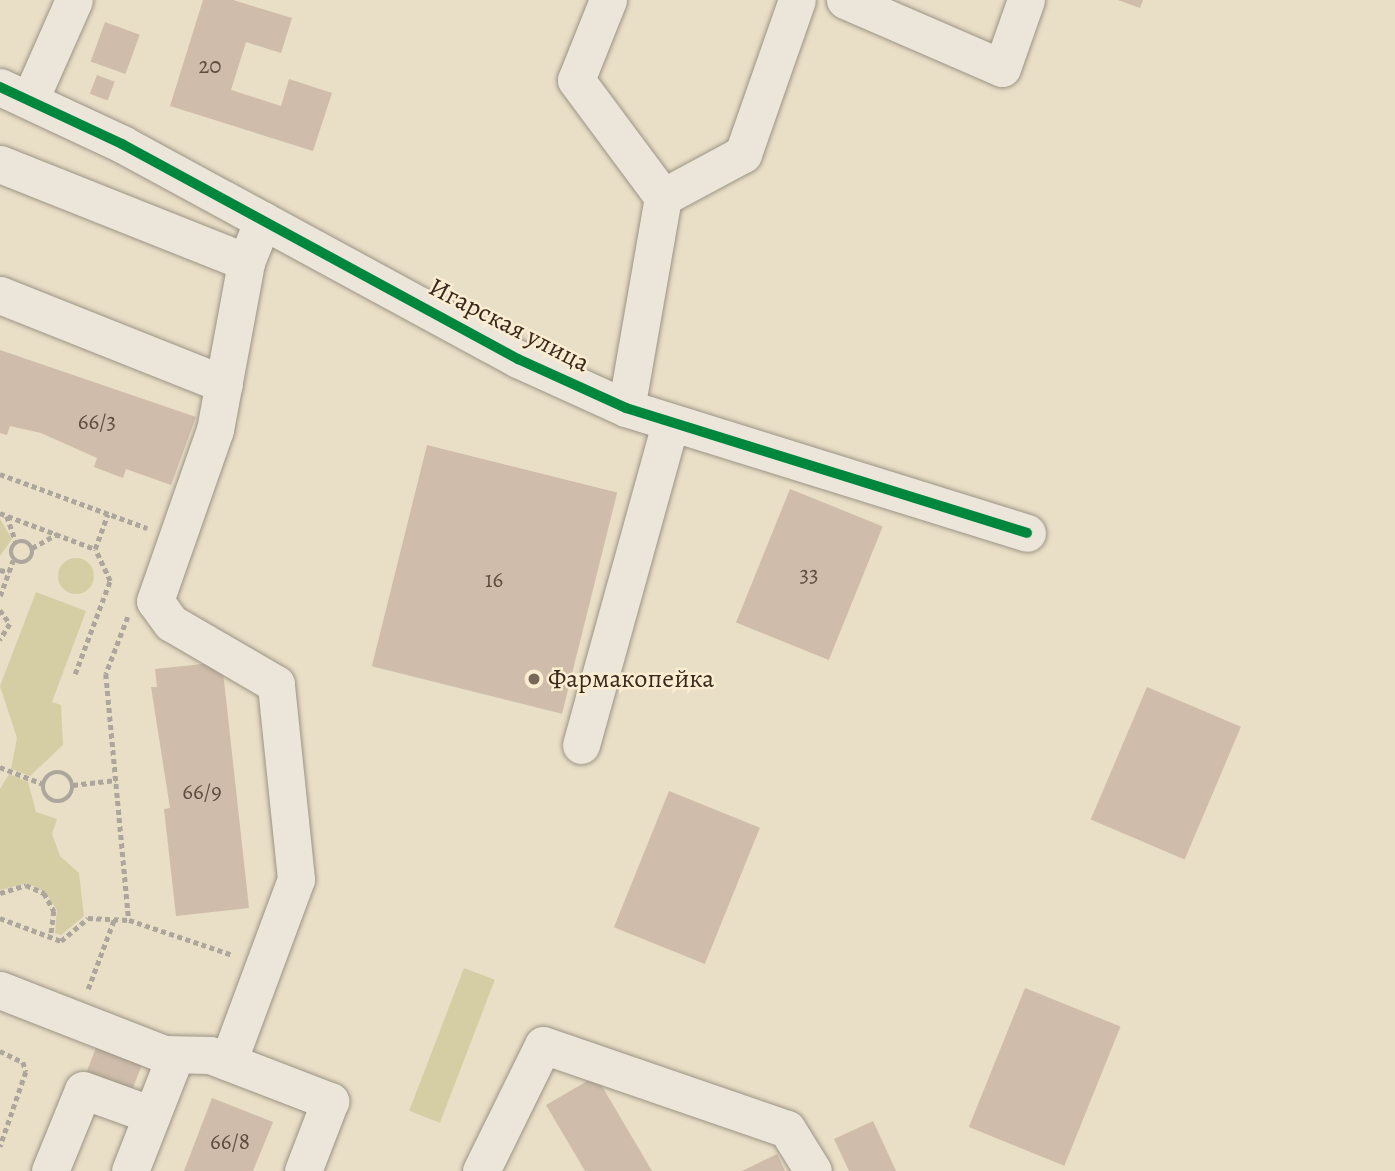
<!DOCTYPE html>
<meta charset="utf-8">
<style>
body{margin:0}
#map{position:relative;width:1395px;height:1171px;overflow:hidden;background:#e9dec6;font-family:Alegreya,serif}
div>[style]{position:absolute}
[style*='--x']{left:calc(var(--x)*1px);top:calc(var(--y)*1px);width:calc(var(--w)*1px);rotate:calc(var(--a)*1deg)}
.green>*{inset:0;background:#d5cea5;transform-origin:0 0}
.round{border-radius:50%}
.building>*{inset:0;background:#cfbcaa;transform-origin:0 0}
.path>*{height:4.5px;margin-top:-2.25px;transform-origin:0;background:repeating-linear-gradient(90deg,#aca69c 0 5px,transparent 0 8.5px)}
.path>.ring{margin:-2.25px;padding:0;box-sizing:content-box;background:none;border:4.5px solid #aca69c;border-radius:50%}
.roads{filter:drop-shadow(0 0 2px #9b9485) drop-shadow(0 0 2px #9b9485)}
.minor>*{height:37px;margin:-18.5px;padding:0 18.5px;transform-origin:18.5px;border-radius:18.5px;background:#ece6da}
.cycleway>*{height:10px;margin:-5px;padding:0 5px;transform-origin:5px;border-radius:5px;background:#00873e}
.dots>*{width:19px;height:19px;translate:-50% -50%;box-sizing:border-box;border:4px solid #faedd1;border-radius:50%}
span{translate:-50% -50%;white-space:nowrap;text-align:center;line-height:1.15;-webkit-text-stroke:5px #faedd1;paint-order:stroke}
.number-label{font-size:23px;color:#5e4e40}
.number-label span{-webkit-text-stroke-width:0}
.street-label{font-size:26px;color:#39291d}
.poi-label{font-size:26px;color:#39291d}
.left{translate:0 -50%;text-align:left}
</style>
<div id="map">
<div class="green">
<i style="clip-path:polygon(0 519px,12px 539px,0 556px)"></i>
<i class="round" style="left:58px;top:558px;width:36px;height:36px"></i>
<i style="clip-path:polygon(36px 592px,86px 611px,52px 702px,61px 705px,63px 745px,30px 776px,11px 769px,17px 738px,0 686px)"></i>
<i style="clip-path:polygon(9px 774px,28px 782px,36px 812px,57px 819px,52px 834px,60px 856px,79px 873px,84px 916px,61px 935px,55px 933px,57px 910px,45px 892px,27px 883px,0 890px,0 789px)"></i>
<i style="left:464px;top:968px;width:33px;height:153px;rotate:21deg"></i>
</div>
<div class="building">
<i style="clip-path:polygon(203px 0,233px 0,292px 18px,281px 53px,246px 42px,231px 90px,281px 106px,289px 79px,332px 93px,313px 151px,170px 106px)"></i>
<i style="clip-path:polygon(1118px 0,1143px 0,1140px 8px)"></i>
<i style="left:105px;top:22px;width:37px;height:42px;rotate:20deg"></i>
<i style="left:97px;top:75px;width:19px;height:20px;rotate:21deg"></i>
<i style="clip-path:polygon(0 350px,196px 417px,171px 485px,126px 469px,123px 478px,94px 467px,97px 458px,41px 433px,10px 426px,7px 435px,0 433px)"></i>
<i style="left:427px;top:445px;width:196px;height:228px;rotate:14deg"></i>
<i style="left:790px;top:489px;width:100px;height:144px;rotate:22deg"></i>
<i style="clip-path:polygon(222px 662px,249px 908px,176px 916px,164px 809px,170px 808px,151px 687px,157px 687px,155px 669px)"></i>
<i style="left:1147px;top:687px;width:102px;height:144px;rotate:23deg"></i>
<i style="left:669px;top:791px;width:98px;height:147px;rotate:22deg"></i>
<i style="left:1025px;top:988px;width:103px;height:150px;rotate:22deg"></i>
<i style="left:97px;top:1045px;width:49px;height:31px;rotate:21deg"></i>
<i style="clip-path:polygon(596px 1076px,652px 1171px,585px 1171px,546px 1105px)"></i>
<i style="clip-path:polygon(212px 1098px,273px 1122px,253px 1171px,184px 1171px)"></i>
<i style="clip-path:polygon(873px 1121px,896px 1171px,849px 1171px,834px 1139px)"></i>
<i style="clip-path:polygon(777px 1154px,785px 1171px,742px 1171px)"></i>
</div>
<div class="path">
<i style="--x:0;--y:474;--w:157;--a:20.2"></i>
<i style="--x:0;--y:513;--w:102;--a:20.8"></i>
<i style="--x:95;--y:549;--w:37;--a:-70"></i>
<i style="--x:7;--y:516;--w:28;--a:71"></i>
<i class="ring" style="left:11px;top:541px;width:17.5px;height:17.5px"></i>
<i style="--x:32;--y:548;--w:29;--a:-29"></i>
<i style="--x:0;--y:570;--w:9;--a:13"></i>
<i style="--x:0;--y:596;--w:38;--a:-70"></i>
<i style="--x:0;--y:610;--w:17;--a:54"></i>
<i style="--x:10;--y:624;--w:19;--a:122"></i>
<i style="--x:128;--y:617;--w:61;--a:111.1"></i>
<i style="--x:106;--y:674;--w:247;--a:84.7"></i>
<i style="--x:75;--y:674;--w:99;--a:-69.4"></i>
<i style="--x:110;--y:581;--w:35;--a:-115"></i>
<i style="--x:0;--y:767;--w:46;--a:21.6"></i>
<i class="ring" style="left:43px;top:772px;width:25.5px;height:25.5px"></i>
<i style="--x:73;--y:785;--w:43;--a:-6.6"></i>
<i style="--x:0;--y:893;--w:27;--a:-17"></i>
<i style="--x:26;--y:885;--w:20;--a:24"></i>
<i style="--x:44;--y:893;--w:21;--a:61"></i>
<i style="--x:54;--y:911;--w:26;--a:97"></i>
<i style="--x:0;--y:918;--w:65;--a:20.7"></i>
<i style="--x:61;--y:941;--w:35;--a:-40"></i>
<i style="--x:88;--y:918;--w:41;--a:2.8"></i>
<i style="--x:129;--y:920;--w:110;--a:18.6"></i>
<i style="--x:88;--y:989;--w:74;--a:-69.4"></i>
<i style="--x:0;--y:1051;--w:25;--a:26"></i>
<i style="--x:23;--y:1062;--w:10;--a:73"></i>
<i style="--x:26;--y:1072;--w:79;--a:109.1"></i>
</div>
<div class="roads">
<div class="minor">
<i style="--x:608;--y:0;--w:86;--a:111.8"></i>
<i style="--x:576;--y:80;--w:146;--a:53.4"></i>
<i style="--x:663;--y:197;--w:214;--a:99.9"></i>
<i style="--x:845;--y:0;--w:171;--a:23.4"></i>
<i style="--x:1002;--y:68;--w:72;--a:-70.6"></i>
<i style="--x:0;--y:87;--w:135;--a:25"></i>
<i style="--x:122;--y:144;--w:451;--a:28.5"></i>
<i style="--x:518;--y:359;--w:119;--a:24.4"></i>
<i style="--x:626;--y:408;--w:420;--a:17.3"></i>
<i style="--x:31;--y:97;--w:106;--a:-66.1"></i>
<i style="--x:0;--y:164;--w:265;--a:21.7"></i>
<i style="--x:663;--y:197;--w:91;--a:-28.3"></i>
<i style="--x:743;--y:154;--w:163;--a:-70.7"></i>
<i style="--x:0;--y:295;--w:241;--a:21.7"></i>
<i style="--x:581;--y:745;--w:332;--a:-74.5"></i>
<i style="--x:0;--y:990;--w:176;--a:21.3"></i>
<i style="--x:164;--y:1054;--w:46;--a:1.2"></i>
<i style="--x:210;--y:1055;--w:129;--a:21"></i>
<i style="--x:330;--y:1101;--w:75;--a:111.1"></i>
<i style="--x:228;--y:1062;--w:195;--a:-69.6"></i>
<i style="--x:296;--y:879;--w:196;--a:-95.9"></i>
<i style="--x:276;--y:684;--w:121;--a:-149.8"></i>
<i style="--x:171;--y:623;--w:27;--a:-126"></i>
<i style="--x:155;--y:601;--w:181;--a:-70.7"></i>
<i style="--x:215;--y:430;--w:171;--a:-79.5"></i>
<i style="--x:246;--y:262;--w:45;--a:-68"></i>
<i style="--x:50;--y:1171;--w:87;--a:-67.8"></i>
<i style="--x:83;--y:1090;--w:73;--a:19.9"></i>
<i style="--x:130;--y:1171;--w:123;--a:-68.6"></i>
<i style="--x:481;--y:1171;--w:140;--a:-63.8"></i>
<i style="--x:543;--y:1045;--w:258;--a:19"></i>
<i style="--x:787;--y:1129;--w:49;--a:58.2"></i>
</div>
</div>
<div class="cycleway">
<i style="--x:0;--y:87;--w:135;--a:25"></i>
<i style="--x:122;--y:144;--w:451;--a:28.5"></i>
<i style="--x:518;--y:359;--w:119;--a:24.4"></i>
<i style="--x:626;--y:408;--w:420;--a:17.3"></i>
</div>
<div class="dots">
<i style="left:534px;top:679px;background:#776858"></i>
</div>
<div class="number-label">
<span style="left:210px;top:66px">20</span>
<span style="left:97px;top:422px">66/3</span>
<span style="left:809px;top:575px">33</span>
<span style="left:494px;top:580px">16</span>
<span style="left:202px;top:792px">66/9</span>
<span style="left:230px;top:1142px">66/8</span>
</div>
<div class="street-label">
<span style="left:509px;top:325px;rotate:27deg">Игарская улица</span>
</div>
<div class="poi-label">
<span class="left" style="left:548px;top:679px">Фармакопейка</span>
</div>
</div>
